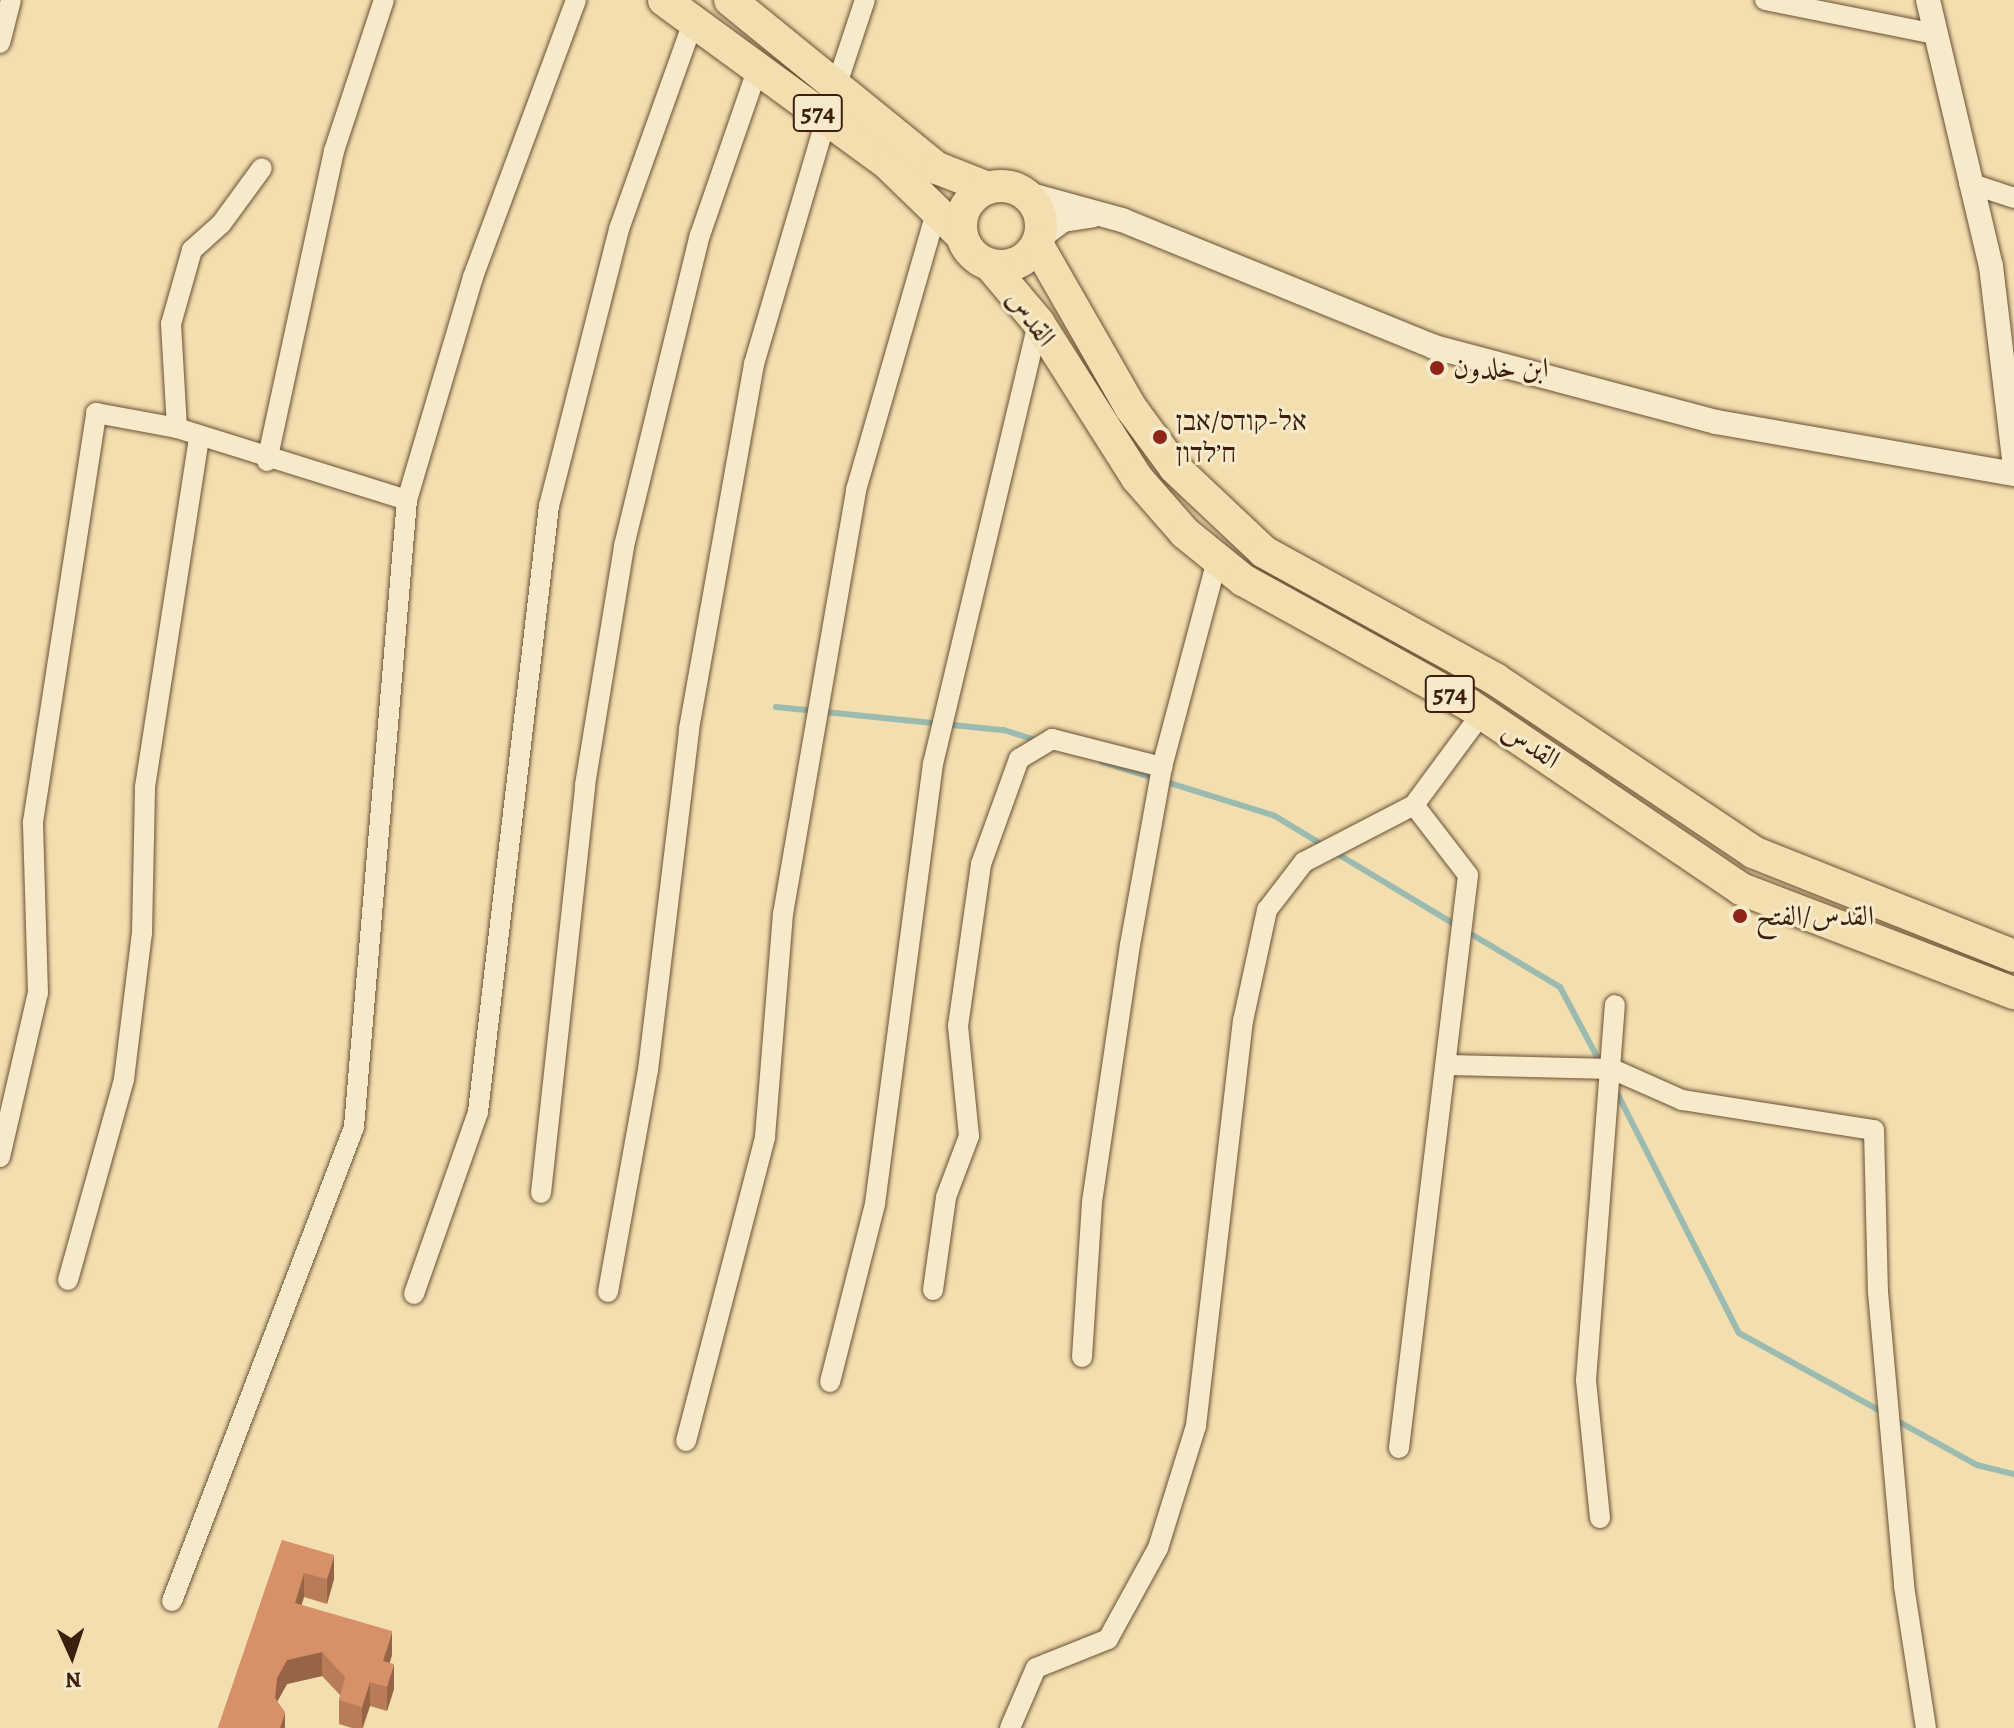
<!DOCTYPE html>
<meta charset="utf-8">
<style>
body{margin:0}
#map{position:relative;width:2014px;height:1728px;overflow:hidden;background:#f2deae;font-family:Alegreya,Amiri,"Frank Ruhl Libre",serif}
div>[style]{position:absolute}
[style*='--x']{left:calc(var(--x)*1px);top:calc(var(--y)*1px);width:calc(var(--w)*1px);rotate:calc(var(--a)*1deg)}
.stream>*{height:6px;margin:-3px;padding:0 3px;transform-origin:3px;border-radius:3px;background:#9cbbb0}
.roads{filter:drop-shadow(0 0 2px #6a5035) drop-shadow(0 0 2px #6a5035)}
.minor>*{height:20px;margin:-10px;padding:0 10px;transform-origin:10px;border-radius:10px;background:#f7eaca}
.tertiary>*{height:24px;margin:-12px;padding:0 12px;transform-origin:12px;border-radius:12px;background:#f7eaca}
.primary>*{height:32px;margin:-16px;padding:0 16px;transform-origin:16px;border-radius:16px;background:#f2deae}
.primary>.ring{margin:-16px;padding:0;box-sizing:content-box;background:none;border:32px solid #f2deae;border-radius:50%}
.wall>*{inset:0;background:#b97c59}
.shaded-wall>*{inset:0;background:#966548}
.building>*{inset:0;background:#d79067}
.dots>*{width:22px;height:22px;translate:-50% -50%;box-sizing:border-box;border:4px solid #f7eaca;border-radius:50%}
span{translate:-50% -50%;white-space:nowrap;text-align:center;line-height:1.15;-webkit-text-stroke:6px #f7eaca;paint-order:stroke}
.shield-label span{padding:2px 6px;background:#f7eaca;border:2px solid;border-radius:6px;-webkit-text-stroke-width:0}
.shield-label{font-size:26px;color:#3c200d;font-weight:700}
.street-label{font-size:28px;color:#3c200d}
.poi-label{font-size:28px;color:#3c200d}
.left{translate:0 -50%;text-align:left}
.north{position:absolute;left:32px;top:1616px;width:80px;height:80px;-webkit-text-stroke:6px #f7eaca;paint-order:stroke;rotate:177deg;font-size:22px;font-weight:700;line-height:32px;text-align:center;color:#3c200d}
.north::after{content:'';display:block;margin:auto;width:28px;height:36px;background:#3c200d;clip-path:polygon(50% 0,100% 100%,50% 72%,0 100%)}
</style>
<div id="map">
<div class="stream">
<i style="--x:776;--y:707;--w:229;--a:5.8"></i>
<i style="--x:1004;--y:730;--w:36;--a:18"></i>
<i style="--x:1102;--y:762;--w:181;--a:17.3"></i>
<i style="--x:1275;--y:816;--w:60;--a:31.3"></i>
<i style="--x:1336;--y:853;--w:140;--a:31"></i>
<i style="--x:1466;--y:931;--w:109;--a:30.8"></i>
<i style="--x:1560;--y:987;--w:87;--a:62"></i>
<i style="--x:1616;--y:1091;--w:271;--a:63.1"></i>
<i style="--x:1739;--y:1333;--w:166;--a:28.9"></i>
<i style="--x:1894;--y:1419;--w:95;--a:29"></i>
<i style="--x:1977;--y:1465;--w:38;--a:14"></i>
</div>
<div class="roads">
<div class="minor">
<i style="--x:1765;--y:0;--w:173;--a:11.3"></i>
<i style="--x:0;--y:43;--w:44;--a:-75.7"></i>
<i style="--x:836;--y:87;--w:92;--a:-71.6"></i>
<i style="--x:1969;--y:183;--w:47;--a:18.4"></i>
<i style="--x:177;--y:428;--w:104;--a:-93.3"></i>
<i style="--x:171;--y:324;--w:77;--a:-74.2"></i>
<i style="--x:192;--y:250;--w:39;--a:-42"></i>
<i style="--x:221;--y:224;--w:69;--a:-53.8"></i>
<i style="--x:267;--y:461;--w:317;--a:-77.8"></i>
<i style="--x:334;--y:151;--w:159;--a:-71.7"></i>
<i style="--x:1449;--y:1065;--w:163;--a:1.4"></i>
<i style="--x:1612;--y:1069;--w:77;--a:23.9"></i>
<i style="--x:1682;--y:1100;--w:194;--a:8.9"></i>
<i style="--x:1874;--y:1130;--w:162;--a:88.6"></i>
<i style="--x:1878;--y:1292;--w:295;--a:84.9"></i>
<i style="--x:1904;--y:1586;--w:144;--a:81.2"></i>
<i style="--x:0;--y:1157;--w:168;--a:-77"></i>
<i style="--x:38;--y:993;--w:171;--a:-91.7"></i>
<i style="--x:33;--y:822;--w:414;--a:-81.2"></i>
<i style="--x:96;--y:413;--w:82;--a:10.5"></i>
<i style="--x:177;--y:428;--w:241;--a:17.4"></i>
<i style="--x:541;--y:1193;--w:410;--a:-83.8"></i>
<i style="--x:585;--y:785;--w:242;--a:-80.7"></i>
<i style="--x:624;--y:546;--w:320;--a:-76.3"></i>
<i style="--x:700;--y:235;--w:175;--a:-70.9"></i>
<i style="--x:68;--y:1280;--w:209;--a:-74.4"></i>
<i style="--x:124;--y:1079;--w:147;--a:-83"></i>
<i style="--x:142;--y:933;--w:146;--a:-88.8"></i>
<i style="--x:145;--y:787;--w:354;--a:-81.2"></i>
<i style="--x:933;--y:1290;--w:94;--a:-82"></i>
<i style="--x:946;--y:1197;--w:65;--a:-69.3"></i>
<i style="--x:969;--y:1136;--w:111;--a:-95.7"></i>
<i style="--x:958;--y:1026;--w:164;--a:-81.9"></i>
<i style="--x:981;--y:864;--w:112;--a:-70.1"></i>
<i style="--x:1019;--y:759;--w:39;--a:-31"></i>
<i style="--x:1052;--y:739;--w:114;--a:14.3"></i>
<i style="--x:608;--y:1292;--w:226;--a:-79.8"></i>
<i style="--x:648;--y:1070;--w:343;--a:-83.1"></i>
<i style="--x:689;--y:729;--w:371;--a:-79.9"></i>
<i style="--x:754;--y:364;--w:255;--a:-73.6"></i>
<i style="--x:414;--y:1294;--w:193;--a:-70.6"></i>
<i style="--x:478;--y:1112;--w:610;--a:-83.32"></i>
<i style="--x:549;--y:506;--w:286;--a:-75.8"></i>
<i style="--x:619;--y:229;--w:220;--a:-70.3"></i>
<i style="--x:1082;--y:1357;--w:155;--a:-86.3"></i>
<i style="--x:1092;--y:1202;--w:260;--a:-81.6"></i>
<i style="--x:1130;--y:945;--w:181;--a:-79.8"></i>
<i style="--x:1162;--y:767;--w:214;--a:-75.1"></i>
<i style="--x:830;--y:1382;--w:184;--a:-75.8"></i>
<i style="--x:875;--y:1204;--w:444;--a:-82.5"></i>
<i style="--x:933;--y:764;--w:454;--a:-76.6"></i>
<i style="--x:686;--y:1441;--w:314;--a:-75.4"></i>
<i style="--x:765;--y:1137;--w:224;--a:-85.4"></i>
<i style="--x:783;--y:914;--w:430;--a:-80.2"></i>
<i style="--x:856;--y:490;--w:296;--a:-73.9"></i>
<i style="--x:1399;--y:1448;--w:577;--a:-83.13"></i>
<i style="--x:1468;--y:875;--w:88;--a:-127.6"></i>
<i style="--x:1600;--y:1518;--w:139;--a:-95.8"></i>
<i style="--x:1586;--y:1380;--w:376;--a:-85.6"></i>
<i style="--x:172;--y:1601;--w:508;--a:-68.99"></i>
<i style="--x:354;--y:1127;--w:629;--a:-85.17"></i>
<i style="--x:407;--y:500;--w:233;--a:-73.5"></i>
<i style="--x:473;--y:277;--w:296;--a:-69.6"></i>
<i style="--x:1010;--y:1728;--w:65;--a:-66.6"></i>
<i style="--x:1036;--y:1668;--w:78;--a:-21.9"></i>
<i style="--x:1108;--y:1639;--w:104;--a:-61.2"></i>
<i style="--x:1158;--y:1548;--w:128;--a:-72.7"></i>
<i style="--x:1196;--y:1426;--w:408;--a:-83.4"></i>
<i style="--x:1243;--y:1021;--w:114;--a:-77.8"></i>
<i style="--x:1267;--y:910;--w:61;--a:-52.4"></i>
<i style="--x:1304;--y:862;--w:124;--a:-27.4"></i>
<i style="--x:1414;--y:805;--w:114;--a:-53.5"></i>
</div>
<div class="tertiary">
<i style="--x:1928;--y:0;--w:273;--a:76.7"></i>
<i style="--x:1991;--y:266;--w:194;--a:83.2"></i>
<i style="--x:1024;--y:193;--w:102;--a:15.4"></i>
<i style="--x:1122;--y:220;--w:337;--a:22.1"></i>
<i style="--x:1434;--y:347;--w:292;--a:14.9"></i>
<i style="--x:1716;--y:422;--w:303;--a:9.9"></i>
<i style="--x:1039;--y:238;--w:30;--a:-37"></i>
<i style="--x:1063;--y:220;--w:30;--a:-9"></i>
</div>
<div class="primary">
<i style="--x:664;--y:0;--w:278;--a:36.2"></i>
<i style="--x:888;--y:164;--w:103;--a:44.2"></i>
<i style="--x:730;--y:0;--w:267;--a:39.1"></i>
<i style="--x:937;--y:168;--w:55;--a:21.4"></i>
<i class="ring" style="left:961px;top:186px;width:48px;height:48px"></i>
<i style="--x:1037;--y:244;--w:189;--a:60.2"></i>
<i style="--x:1131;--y:408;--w:74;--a:53.7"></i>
<i style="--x:1175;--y:468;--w:122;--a:43.3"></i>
<i style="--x:1264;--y:552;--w:264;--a:28.8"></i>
<i style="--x:1495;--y:679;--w:311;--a:33.8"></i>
<i style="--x:1753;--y:852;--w:281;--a:21.7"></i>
<i style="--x:990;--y:265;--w:75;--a:49.9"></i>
<i style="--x:1038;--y:322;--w:185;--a:57.6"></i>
<i style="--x:1137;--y:478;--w:73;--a:48.9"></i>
<i style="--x:1185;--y:533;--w:75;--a:39"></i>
<i style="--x:1243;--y:580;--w:257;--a:28.9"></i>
<i style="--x:1468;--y:704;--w:330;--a:34.1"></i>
<i style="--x:1741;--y:889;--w:292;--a:20.9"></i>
</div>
</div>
<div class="wall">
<i style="clip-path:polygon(282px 1540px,334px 1579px,327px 1604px,304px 1597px,301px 1605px,392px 1655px,389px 1663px,394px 1689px,387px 1711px,370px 1706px,363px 1728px,352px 1728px,339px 1724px,339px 1700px,340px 1695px,322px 1676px,287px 1684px,277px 1702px,285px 1728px,218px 1728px)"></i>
</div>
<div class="shaded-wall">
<i style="clip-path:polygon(334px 1555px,334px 1579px,327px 1604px,327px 1579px)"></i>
<i style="clip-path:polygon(304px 1573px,304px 1597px,295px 1627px,295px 1603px)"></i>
<i style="clip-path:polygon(392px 1631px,392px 1655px,383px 1686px,383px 1661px)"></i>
<i style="clip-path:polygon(322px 1652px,322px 1676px,287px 1684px,277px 1702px,275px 1698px,277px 1678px,287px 1660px)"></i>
<i style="clip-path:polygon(394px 1664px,394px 1689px,387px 1711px,387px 1687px)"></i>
<i style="clip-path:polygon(370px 1682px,370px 1706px,362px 1728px,362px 1707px)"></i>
<i style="clip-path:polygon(285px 1712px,285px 1728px,280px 1728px)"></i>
</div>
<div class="building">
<i style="clip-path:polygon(282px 1540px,334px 1555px,327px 1579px,304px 1573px,295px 1603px,392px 1631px,383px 1661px,394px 1664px,387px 1687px,370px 1682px,362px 1707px,339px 1700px,345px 1677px,322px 1652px,287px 1660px,277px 1678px,275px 1698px,285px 1712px,280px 1728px,218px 1728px)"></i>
</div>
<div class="dots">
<i style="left:1437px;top:368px;background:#8f2418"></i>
<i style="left:1160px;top:437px;background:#8f2418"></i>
<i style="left:1740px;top:916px;background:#8f2418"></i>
</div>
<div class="shield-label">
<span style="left:818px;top:113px">574</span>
<span style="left:1450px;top:694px">574</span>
</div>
<div class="street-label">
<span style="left:1031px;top:318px;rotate:54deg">القدس</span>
<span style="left:1531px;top:745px;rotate:34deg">القدس</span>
</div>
<div class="poi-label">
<span class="left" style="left:1453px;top:368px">ابن خلدون</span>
<span class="left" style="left:1176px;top:437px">אל-קודס/אבן<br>ח׳לדון</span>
<span class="left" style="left:1756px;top:916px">القدس/الفتح</span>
</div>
<div class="north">N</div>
</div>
